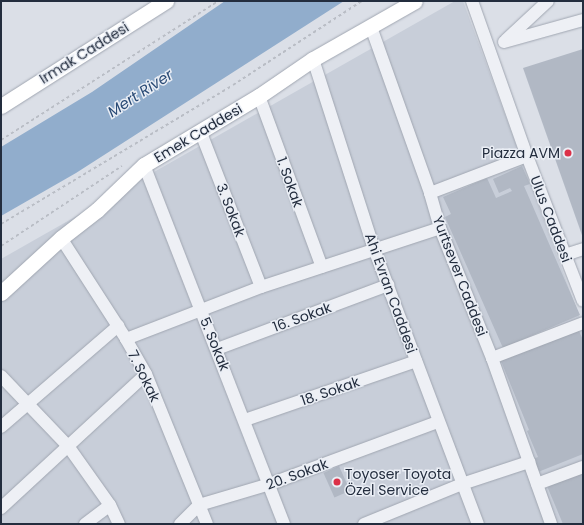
<!DOCTYPE html>
<meta charset="utf-8">
<style>
body{margin:0}
#map{position:relative;width:584px;height:525px;overflow:hidden;background:#dbdfe7;font-family:Poppins,sans-serif}
div>[style]{position:absolute}
[style*='--x']{left:calc(var(--x)*1px);top:calc(var(--y)*1px);width:calc(var(--w)*1px);rotate:calc(var(--a)*1deg)}
.built>*{inset:0;background:#c8ced9}
.water>*{inset:0;background:#91adcc}
.building>*{inset:0;background:#b1b8c4;transform-origin:0 0}
.path>*{height:2px;margin-top:-1px;transform-origin:0;background:repeating-linear-gradient(90deg,#b9bdc5 0 3px,transparent 0 6px)}
.roads{filter:drop-shadow(0 0 1px #a0a6b1) drop-shadow(0 0 1px #a0a6b1)}
.minor>*{height:12px;margin:-6px;padding:0 6px;transform-origin:6px;border-radius:6px;background:#eef0f5}
.major>*{height:15px;margin:-7.5px;padding:0 7.5px;transform-origin:7.5px;border-radius:7.5px;background:#fff}
.dots>*{width:11px;height:11px;translate:-50% -50%;box-sizing:border-box;border:2px solid #eaeef5;border-radius:50%}
span{translate:-50% -50%;white-space:nowrap;text-align:center;line-height:1.15;-webkit-text-stroke:3px #eaeef5;paint-order:stroke}
.street-label{font-size:14px;color:#232d3e}
.poi-label{font-size:14px;color:#232d3e}
.right{translate:-100% -50%;text-align:right}
.left{translate:0 -50%;text-align:left}
.water-label{font-size:15px;color:#2a4b76;font-style:italic}
.frame{position:absolute;inset:0;border:2px solid #232d3e;pointer-events:none}
</style>
<div id="map">
<div class="built">
<i style="clip-path:polygon(455px 1px,463px 1px,583px 326px,583px 524px,1px 524px,1px 259px)"></i>
</div>
<div class="water">
<i style="clip-path:polygon(225px 1px,344px 1px,76px 173px,1px 216px,1px 147px,92px 92px)"></i>
</div>
<div class="building">
<i style="clip-path:polygon(583px 49px,583px 238px,523px 68px)"></i>
<i style="clip-path:polygon(522px 166px,530px 184px,524px 186px,580px 315px,503px 348px,445px 217px,451px 214px,443px 197px,487px 178px,496px 198px,512px 191px,510px 188px,499px 193px,493px 179px)"></i>
<i style="clip-path:polygon(576px 324px,583px 340px,583px 454px,538px 472px,533px 459px,538px 457px,527px 431px,529px 430px,499px 356px)"></i>
<i style="left:339px;top:466px;width:27px;height:17px;rotate:66deg"></i>
<i style="clip-path:polygon(583px 471px,583px 524px,563px 524px,547px 486px)"></i>
</div>
<div class="path">
<i style="--x:1;--y:140;--w:258;--a:-32.6"></i>
<i style="--x:1;--y:224;--w:270;--a:-30.9"></i>
<i style="--x:233;--y:85;--w:154;--a:-33.1"></i>
<i style="--x:1;--y:246;--w:145;--a:-33.5"></i>
</div>
<div class="roads">
<div class="minor">
<i style="--x:472;--y:1;--w:164;--a:70.5"></i>
<i style="--x:527;--y:156;--w:155;--a:68.9"></i>
<i style="--x:371;--y:27;--w:176;--a:70.4"></i>
<i style="--x:430;--y:193;--w:36;--a:74"></i>
<i style="--x:440;--y:228;--w:140;--a:68.2"></i>
<i style="--x:492;--y:358;--w:176;--a:70.4"></i>
<i style="--x:506;--y:40;--w:57;--a:-42.9"></i>
<i style="--x:504;--y:42;--w:82;--a:-15.6"></i>
<i style="--x:313;--y:59;--w:200;--a:72.2"></i>
<i style="--x:374;--y:249;--w:294;--a:69.3"></i>
<i style="--x:259;--y:96;--w:182;--a:69.8"></i>
<i style="--x:201;--y:133;--w:165;--a:68.7"></i>
<i style="--x:144;--y:165;--w:385;--a:68.7"></i>
<i style="--x:430;--y:193;--w:104;--a:-20.9"></i>
<i style="--x:61;--y:238;--w:120;--a:57.2"></i>
<i style="--x:126;--y:339;--w:40;--a:60.3"></i>
<i style="--x:146;--y:374;--w:162;--a:67.9"></i>
<i style="--x:565;--y:255;--w:19;--a:-18"></i>
<i style="--x:126;--y:339;--w:145;--a:-21.1"></i>
<i style="--x:261;--y:287;--w:188;--a:-18.2"></i>
<i style="--x:217;--y:349;--w:183;--a:-20.5"></i>
<i style="--x:492;--y:358;--w:97;--a:-21"></i>
<i style="--x:1;--y:376;--w:97;--a:46.3"></i>
<i style="--x:68;--y:446;--w:72;--a:54.6"></i>
<i style="--x:110;--y:505;--w:21;--a:65"></i>
<i style="--x:245;--y:420;--w:181;--a:-19"></i>
<i style="--x:1;--y:427;--w:155;--a:-40.8"></i>
<i style="--x:537;--y:484;--w:49;--a:-20.3"></i>
<i style="--x:1;--y:508;--w:197;--a:-42.7"></i>
<i style="--x:85;--y:524;--w:31;--a:-37"></i>
<i style="--x:180;--y:524;--w:27;--a:-45"></i>
<i style="--x:199;--y:505;--w:74;--a:-16.5"></i>
<i style="--x:270;--y:484;--w:179;--a:-20.3"></i>
<i style="--x:364;--y:524;--w:106;--a:-22.2"></i>
<i style="--x:462;--y:484;--w:71;--a:-18.2"></i>
</div>
<div class="major">
<i style="--x:1;--y:106;--w:196;--a:-32.5"></i>
<i style="--x:1;--y:293;--w:81;--a:-42.5"></i>
<i style="--x:61;--y:238;--w:46;--a:-37.9"></i>
<i style="--x:97;--y:210;--w:65;--a:-43.8"></i>
<i style="--x:144;--y:165;--w:134;--a:-31"></i>
<i style="--x:259;--y:96;--w:65;--a:-34.4"></i>
<i style="--x:313;--y:59;--w:117;--a:-29.6"></i>
</div>
</div>
<div class="dots">
<i style="left:568px;top:153px;background:#dc3048"></i>
<i style="left:337px;top:482px;background:#dc3048"></i>
</div>
<div class="street-label">
<span style="left:84px;top:53px;rotate:-32deg">Irmak Caddesi</span>
<span style="left:198px;top:133px;rotate:-31deg">Emek Caddesi</span>
<span style="left:290px;top:182px;rotate:70deg">1. Sokak</span>
<span style="left:231px;top:210px;rotate:69deg">3. Sokak</span>
<span style="left:551px;top:219px;rotate:69deg">Ulus Caddesi</span>
<span style="left:460px;top:276px;rotate:69deg">Yurtsever Caddesi</span>
<span style="left:391px;top:293px;rotate:70deg">Ahi Evran Caddesi</span>
<span style="left:302px;top:317px;rotate:-20deg">16. Sokak</span>
<span style="left:215px;top:344px;rotate:68deg">5. Sokak</span>
<span style="left:144px;top:376px;rotate:64deg">7. Sokak</span>
<span style="left:330px;top:391px;rotate:-19deg">18. Sokak</span>
<span style="left:297px;top:474px;rotate:-20deg">20. Sokak</span>
</div>
<div class="poi-label">
<span class="right" style="left:560px;top:153px">Piazza AVM</span>
<span class="left" style="left:345px;top:482px">Toyoser Toyota<br>Özel Service</span>
</div>
<div class="water-label">
<span style="left:140px;top:93px;rotate:-33deg">Mert River</span>
</div>
<div class="frame"></div>
</div>
